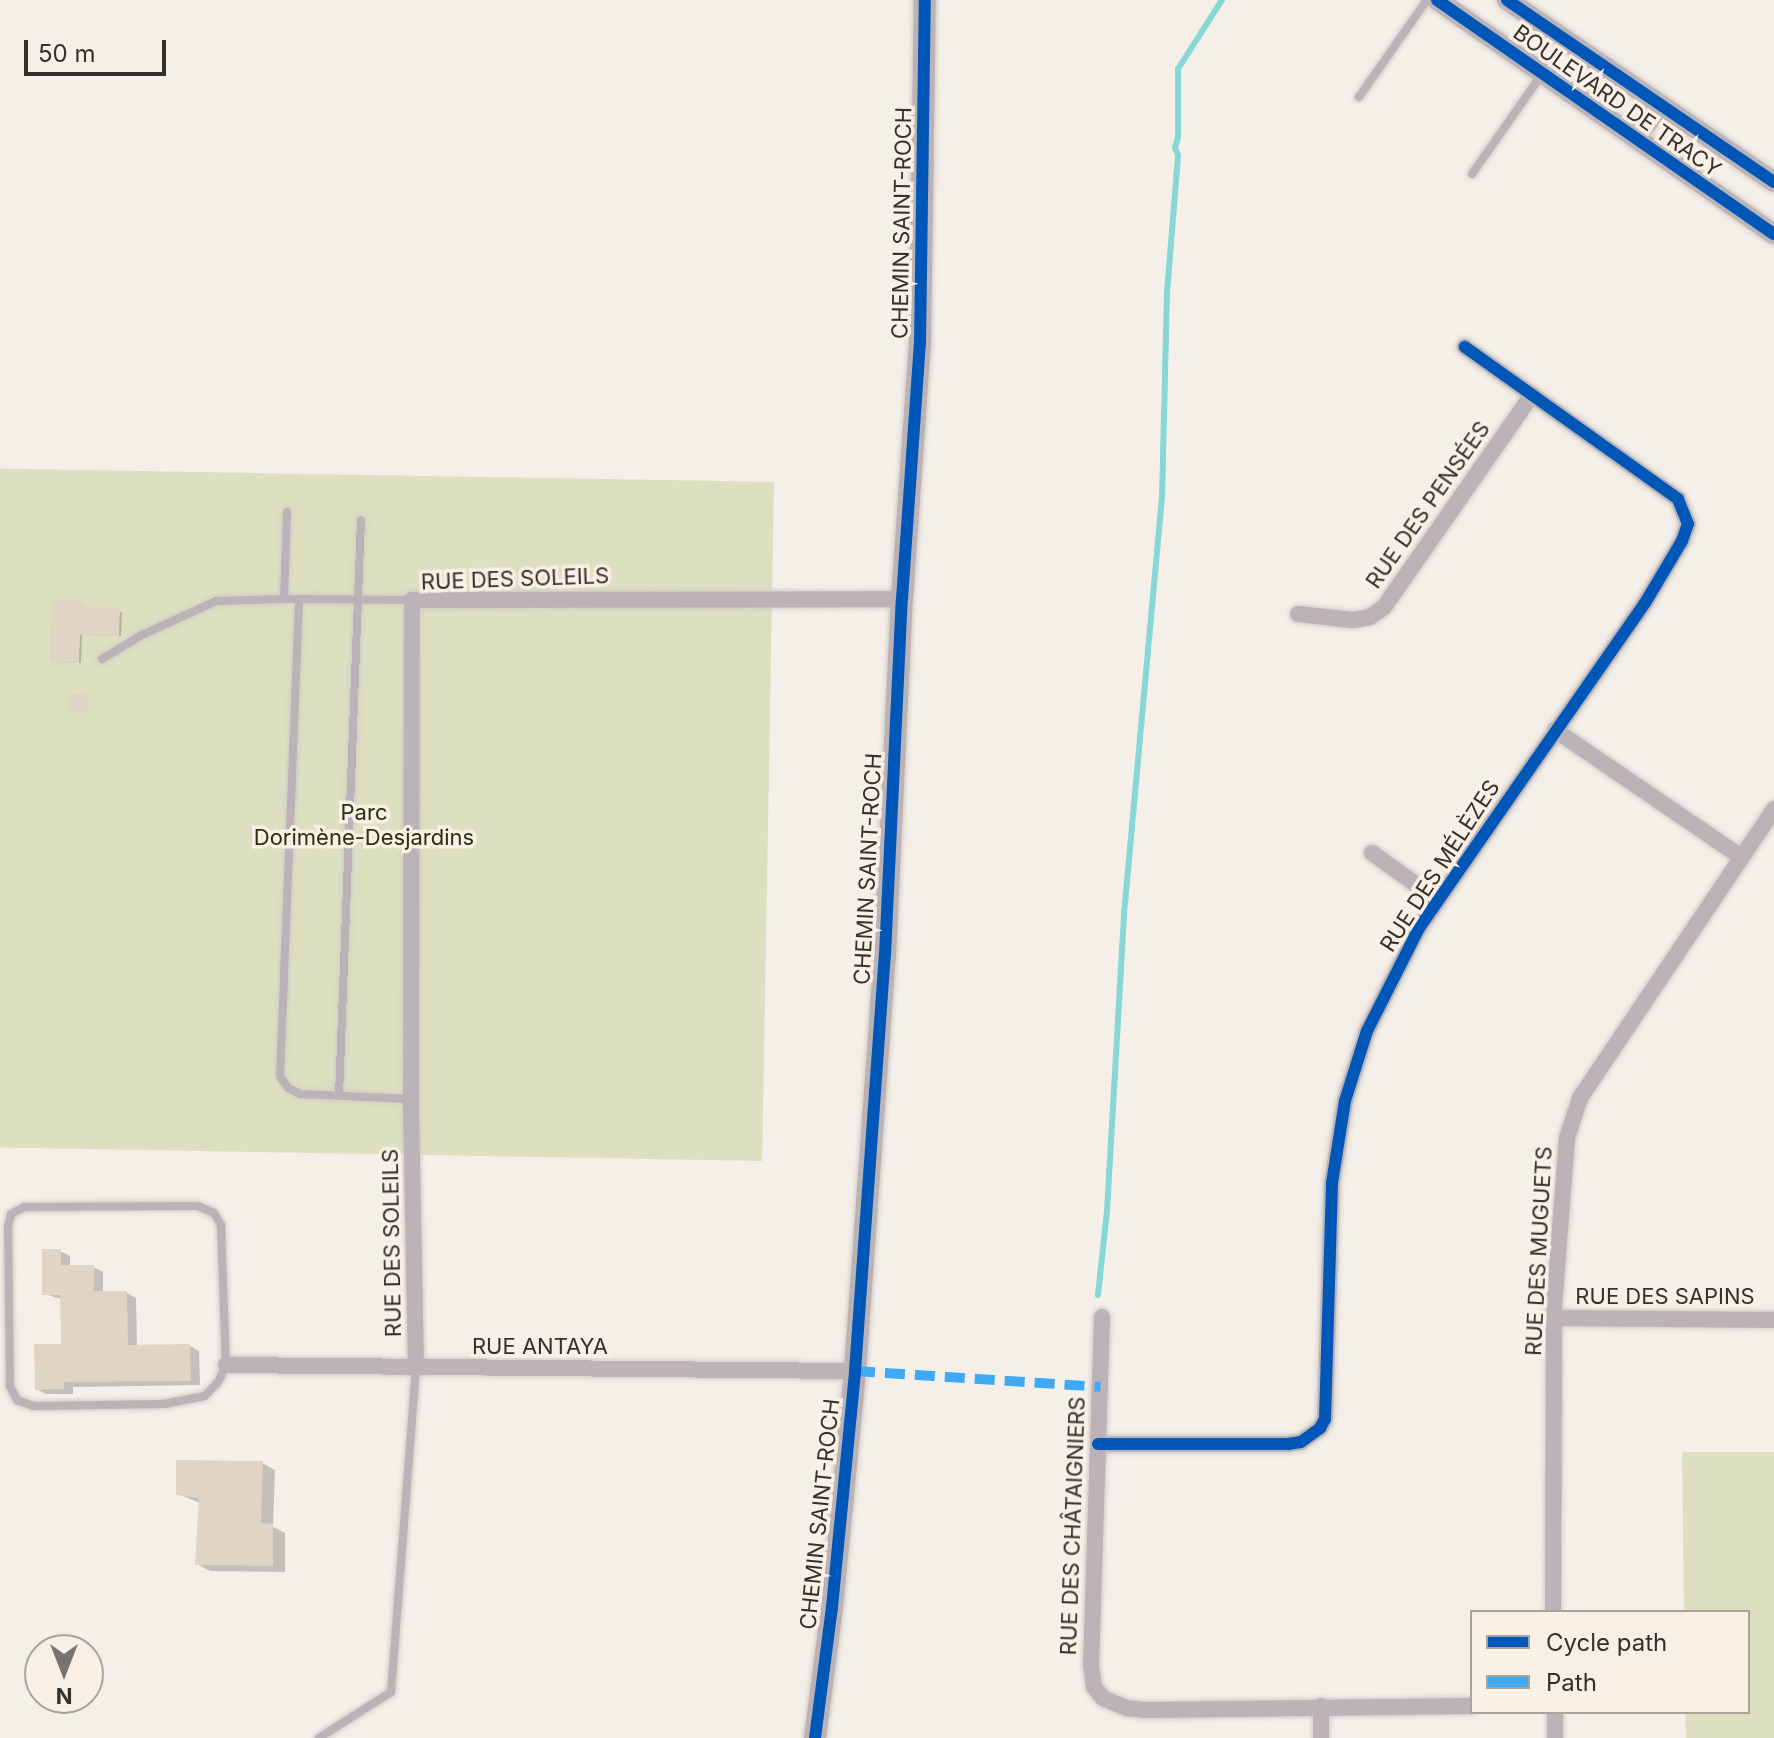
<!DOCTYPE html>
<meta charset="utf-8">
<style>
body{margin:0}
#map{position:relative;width:1774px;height:1738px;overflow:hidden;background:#f4efe9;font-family:Inter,sans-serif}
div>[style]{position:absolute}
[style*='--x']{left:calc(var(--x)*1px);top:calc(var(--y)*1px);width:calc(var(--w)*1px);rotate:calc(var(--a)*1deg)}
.green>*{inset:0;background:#dce0c0;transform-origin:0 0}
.shadow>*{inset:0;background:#0003}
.stream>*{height:6px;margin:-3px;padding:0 3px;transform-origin:3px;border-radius:3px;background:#86d7d6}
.building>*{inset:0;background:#e0d4c4;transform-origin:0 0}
.roads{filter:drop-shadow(0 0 2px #d1cdc8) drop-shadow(0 0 2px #d1cdc8)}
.service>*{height:8px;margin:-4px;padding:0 4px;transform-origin:4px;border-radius:4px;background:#bbb3b7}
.minor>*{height:16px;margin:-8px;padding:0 8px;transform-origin:8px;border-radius:8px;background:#bbb3b7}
.tertiary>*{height:20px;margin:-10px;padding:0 10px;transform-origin:10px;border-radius:10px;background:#bbb3b7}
.secondary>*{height:22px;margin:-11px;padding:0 11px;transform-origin:11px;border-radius:11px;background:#bab2b5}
.quiet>*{height:10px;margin-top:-5px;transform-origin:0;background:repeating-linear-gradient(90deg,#3fa9f5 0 20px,transparent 0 30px)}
.cycleway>*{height:12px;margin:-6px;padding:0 6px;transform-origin:6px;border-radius:6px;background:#0057b8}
span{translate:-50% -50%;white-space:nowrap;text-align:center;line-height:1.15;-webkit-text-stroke:7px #f9efe4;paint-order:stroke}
.street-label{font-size:22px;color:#34302c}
.park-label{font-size:22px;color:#29300d}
.legend{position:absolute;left:1470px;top:1610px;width:280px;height:104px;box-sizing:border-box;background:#f9efe4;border:2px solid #aaa39a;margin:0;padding:10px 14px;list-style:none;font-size:24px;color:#34302c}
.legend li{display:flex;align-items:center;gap:16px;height:40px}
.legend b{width:40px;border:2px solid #aaa39a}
.north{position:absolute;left:24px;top:1634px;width:80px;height:80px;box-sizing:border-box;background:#f9efe4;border:2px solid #aaa39a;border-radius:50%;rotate:180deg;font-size:22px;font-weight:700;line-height:32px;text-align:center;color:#34302c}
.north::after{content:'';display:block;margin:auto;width:28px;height:36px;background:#77736e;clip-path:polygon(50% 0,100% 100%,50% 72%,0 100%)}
.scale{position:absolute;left:24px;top:40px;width:142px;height:36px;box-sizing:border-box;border:4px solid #34302c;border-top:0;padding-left:10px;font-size:24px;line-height:28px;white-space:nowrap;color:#34302c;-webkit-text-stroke:6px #f9efe4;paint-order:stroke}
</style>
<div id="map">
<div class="green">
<i style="left:774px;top:482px;width:679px;height:774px;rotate:91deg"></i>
<i style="clip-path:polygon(1682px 1452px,1774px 1452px,1774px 1738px,1686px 1738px,1685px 1712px,1748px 1712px,1748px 1612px,1684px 1612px)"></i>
</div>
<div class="shadow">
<i style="clip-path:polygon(82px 603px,83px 609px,122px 612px,121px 636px,82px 635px,81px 663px,54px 662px)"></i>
<i style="clip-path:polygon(60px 1251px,70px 1256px,70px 1267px,93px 1267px,103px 1272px,103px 1293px,127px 1293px,136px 1298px,137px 1347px,190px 1346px,199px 1351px,200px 1385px,73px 1387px,73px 1394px,46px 1394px,36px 1389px,63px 1346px,62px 1299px,44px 1294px)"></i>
<i style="clip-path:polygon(262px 1463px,275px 1470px,273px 1527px,285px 1533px,285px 1572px,210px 1571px,197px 1564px,200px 1503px,178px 1494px)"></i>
</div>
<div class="stream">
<i style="--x:1098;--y:1295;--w:84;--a:-83.9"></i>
<i style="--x:1107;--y:1211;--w:297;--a:-86.7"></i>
<i style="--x:1124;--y:914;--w:418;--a:-84.8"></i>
<i style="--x:1162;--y:498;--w:205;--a:-88.6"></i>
<i style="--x:1167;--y:293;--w:138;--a:-85.4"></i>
<i style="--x:1178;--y:155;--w:8;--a:-113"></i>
<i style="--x:1175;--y:148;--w:11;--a:-75"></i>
<i style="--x:1178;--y:137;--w:68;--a:-90"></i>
<i style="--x:1178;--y:69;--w:82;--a:-57.5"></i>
</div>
<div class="building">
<i style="clip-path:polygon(52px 600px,82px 601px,82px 607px,120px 608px,119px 636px,80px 635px,79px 663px,50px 662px)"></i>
<i style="left:68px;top:694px;width:21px;height:17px;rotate:3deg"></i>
<i style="clip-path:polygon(42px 1249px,61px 1249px,61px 1265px,94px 1265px,94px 1291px,127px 1291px,128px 1345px,190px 1344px,191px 1381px,64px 1382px,64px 1389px,35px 1390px,34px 1344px,61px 1344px,60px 1295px,42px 1295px)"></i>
<i style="clip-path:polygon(176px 1460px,263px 1461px,261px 1523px,273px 1524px,273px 1566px,195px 1565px,199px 1498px,176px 1495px)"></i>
</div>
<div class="roads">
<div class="service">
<i style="--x:1359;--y:97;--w:118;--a:-55"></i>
<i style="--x:1472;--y:174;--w:122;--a:-55"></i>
<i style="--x:287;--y:512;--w:87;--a:92"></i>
<i style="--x:284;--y:599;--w:15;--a:0"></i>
<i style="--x:102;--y:659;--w:44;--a:-31.2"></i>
<i style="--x:140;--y:636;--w:84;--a:-24.7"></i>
<i style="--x:216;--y:601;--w:68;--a:-1.7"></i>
<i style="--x:339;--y:1095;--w:575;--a:-87.81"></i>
<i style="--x:410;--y:1099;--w:110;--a:-177.4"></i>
<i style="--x:300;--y:1094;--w:13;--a:-153"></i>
<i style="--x:288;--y:1088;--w:14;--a:-124"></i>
<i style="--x:280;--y:1076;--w:477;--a:-87.7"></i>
<i style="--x:299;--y:599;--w:113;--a:0.5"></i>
<i style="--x:198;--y:1206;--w:17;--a:24"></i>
<i style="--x:214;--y:1213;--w:14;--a:60"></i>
<i style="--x:221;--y:1225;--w:140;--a:88"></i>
<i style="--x:226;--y:1365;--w:19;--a:115"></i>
<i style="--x:218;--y:1382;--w:19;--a:133"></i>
<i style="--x:205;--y:1396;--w:42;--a:169"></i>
<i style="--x:164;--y:1404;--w:130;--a:179.1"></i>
<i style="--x:34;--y:1406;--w:18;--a:-161"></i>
<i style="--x:17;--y:1400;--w:16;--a:-117"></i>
<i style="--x:10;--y:1386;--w:159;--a:-90.7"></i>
<i style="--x:8;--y:1227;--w:13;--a:-77"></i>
<i style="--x:11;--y:1214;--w:15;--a:-28"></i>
<i style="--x:24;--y:1207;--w:174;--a:-0.3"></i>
<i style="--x:319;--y:1738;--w:85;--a:-32.6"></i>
<i style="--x:391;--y:1692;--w:325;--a:-85.6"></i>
</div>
<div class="minor">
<i style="--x:1298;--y:614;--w:55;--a:6.2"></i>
<i style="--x:1353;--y:620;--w:17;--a:-10"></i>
<i style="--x:1370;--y:617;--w:17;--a:-36"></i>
<i style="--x:1384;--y:607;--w:259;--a:-55.1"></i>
<i style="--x:1555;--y:730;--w:225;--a:34.3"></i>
<i style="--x:1372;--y:853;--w:81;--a:35.5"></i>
<i style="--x:1102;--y:1317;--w:348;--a:91.8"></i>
<i style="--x:1091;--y:1665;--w:22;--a:82"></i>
<i style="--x:1094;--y:1687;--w:14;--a:51"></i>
<i style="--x:1103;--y:1698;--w:25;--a:23"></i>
<i style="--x:1126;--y:1708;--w:20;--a:6"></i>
<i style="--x:1146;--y:1710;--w:326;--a:-0.7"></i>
<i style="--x:1555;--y:1318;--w:219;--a:0.5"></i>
<i style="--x:226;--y:1365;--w:629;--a:0.55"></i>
<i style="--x:416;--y:1368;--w:269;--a:-91.1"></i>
<i style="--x:411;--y:1099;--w:499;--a:-89.9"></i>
<i style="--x:412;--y:600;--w:490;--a:-0.1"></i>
<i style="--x:1098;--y:1444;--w:190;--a:0"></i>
<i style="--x:1288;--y:1444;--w:13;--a:-9"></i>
<i style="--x:1301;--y:1442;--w:24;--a:-36"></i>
<i style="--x:1320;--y:1428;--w:10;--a:-61"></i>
<i style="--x:1325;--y:1419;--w:236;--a:-88.3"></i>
<i style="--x:1332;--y:1183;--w:83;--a:-81"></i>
<i style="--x:1345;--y:1101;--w:73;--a:-72.6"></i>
<i style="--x:1367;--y:1031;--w:115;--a:-63.2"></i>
<i style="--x:1419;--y:928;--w:396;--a:-55.2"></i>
<i style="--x:1645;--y:603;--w:72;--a:-59.2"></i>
<i style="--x:1682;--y:541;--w:18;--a:-71"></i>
<i style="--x:1688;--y:524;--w:27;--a:-112"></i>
<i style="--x:1678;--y:499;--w:262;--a:-144.5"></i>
<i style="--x:1553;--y:1612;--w:305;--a:-89.8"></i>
<i style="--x:1554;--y:1307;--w:169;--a:-85.6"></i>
<i style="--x:1567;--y:1138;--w:42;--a:-72"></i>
<i style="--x:1580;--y:1098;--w:348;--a:-56.1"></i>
<i style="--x:1555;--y:1712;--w:26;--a:90"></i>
<i style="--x:1321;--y:1738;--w:32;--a:-90"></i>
</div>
<div class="tertiary">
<i style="--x:1437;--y:0;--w:410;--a:34.8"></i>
<i style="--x:1507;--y:0;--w:323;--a:34.3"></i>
<i style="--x:1635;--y:138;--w:42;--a:-51.8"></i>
</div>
<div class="secondary">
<i style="--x:815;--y:1738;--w:132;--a:-82.6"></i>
<i style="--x:832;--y:1607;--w:237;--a:-84.4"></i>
<i style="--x:855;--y:1371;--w:417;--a:-85.9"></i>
<i style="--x:885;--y:955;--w:356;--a:-87.3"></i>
<i style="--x:902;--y:599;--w:256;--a:-86"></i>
<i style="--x:920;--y:344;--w:344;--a:-89.2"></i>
</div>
</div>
<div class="quiet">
<i style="--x:855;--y:1371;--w:246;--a:3.7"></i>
</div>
<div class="cycleway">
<i style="--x:1437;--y:0;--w:410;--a:34.8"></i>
<i style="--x:1507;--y:0;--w:323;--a:34.3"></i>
<i style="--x:1098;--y:1444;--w:190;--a:0"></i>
<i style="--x:1288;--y:1444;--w:13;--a:-9"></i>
<i style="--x:1301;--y:1442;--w:24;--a:-36"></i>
<i style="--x:1320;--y:1428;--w:10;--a:-61"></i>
<i style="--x:1325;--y:1419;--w:236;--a:-88.3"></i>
<i style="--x:1332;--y:1183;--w:83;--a:-81"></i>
<i style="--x:1345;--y:1101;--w:73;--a:-72.6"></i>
<i style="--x:1367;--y:1031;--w:115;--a:-63.2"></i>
<i style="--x:1419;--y:928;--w:396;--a:-55.2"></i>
<i style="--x:1645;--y:603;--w:72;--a:-59.2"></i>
<i style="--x:1682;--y:541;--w:18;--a:-71"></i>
<i style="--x:1688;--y:524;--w:27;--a:-112"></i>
<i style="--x:1678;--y:499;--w:262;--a:-144.5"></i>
<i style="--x:815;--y:1738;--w:132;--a:-82.6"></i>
<i style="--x:832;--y:1607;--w:237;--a:-84.4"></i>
<i style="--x:855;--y:1371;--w:417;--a:-85.9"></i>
<i style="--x:885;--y:955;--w:356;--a:-87.3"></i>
<i style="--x:902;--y:599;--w:256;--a:-86"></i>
<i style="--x:920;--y:344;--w:344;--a:-89.2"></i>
</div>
<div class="street-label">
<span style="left:1617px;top:101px;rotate:35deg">BOULEVARD DE TRACY</span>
<span style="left:902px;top:223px;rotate:-89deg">CHEMIN SAINT-ROCH</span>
<span style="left:1428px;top:505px;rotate:-55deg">RUE DES PENSÉES</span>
<span style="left:515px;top:579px;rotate:-2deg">RUE DES SOLEILS</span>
<span style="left:1440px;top:866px;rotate:-57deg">RUE DES MÉLÈZES</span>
<span style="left:868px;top:869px;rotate:-87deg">CHEMIN SAINT-ROCH</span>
<span style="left:392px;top:1243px;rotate:-91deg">RUE DES SOLEILS</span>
<span style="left:1539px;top:1251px;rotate:-87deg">RUE DES MUGUETS</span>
<span style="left:1665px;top:1297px">RUE DES SAPINS</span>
<span style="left:540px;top:1347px">RUE ANTAYA</span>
<span style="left:820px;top:1514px;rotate:-84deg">CHEMIN SAINT-ROCH</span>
<span style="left:1073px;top:1526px;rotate:-88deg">RUE DES CHÂTAIGNIERS</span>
</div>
<div class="park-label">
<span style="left:364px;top:825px">Parc<br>Dorimène-Desjardins</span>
</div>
<ul class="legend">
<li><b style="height:10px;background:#0057b8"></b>Cycle path</li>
<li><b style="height:10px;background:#3fa9f5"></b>Path</li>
</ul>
<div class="north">N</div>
<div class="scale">50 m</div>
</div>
